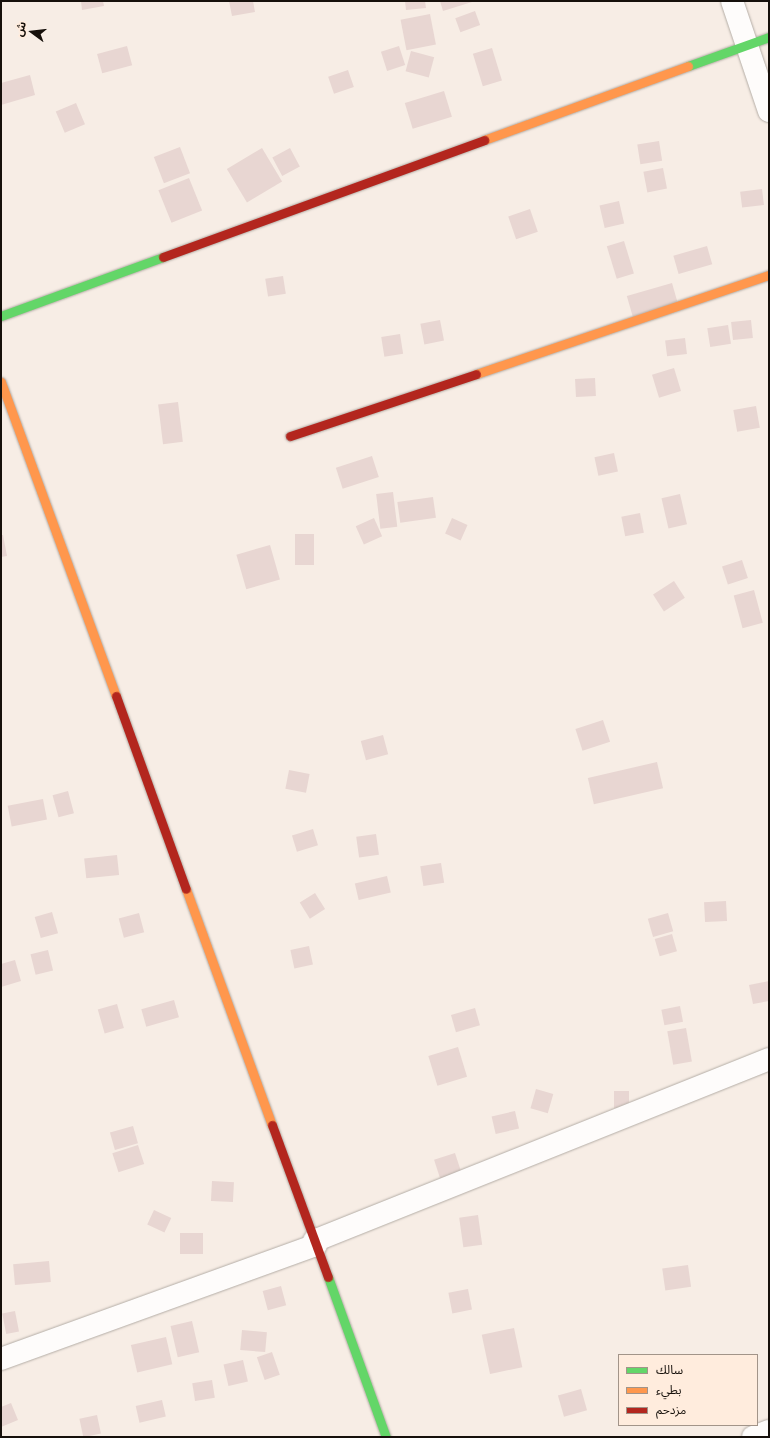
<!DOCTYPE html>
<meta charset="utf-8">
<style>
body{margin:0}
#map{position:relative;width:770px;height:1438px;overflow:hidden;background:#f7ede5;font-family:"PT Sans","Noto Sans Arabic",sans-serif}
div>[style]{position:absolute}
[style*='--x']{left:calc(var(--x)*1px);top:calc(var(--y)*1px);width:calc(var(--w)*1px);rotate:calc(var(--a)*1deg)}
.building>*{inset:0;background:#e8d6d2;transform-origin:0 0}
.roads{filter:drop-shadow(0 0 1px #b4ada6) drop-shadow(0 0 1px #b4ada6)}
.street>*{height:22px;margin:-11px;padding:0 11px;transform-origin:11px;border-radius:11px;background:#fefcfb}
.fast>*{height:9px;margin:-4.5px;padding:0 4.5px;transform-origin:4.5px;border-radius:4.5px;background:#63d668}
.slow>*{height:9px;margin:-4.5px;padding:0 4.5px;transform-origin:4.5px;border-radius:4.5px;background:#ff974d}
.jam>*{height:9px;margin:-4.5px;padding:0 4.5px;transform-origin:4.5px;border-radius:4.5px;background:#b3261e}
span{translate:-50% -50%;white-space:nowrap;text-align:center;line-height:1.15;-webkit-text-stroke:4px #ffecdd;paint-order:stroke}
.frame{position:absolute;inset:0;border:2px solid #16100b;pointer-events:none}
.legend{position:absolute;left:618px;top:1354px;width:140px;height:72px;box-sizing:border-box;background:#ffecdd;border:1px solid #a29489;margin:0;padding:5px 7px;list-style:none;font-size:12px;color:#16100b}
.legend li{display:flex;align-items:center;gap:8px;height:20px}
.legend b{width:20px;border:1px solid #a29489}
.north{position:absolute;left:12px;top:12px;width:40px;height:40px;-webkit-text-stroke:3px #ffecdd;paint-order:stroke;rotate:285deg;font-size:11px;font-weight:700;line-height:16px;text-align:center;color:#16100b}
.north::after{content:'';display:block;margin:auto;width:14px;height:18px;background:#16100b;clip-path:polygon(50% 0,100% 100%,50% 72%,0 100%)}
</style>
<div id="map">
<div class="building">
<i style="clip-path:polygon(81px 1px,103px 1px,104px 6px,82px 10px)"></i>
<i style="clip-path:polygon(229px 1px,253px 1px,255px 12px,232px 16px)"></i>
<i style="clip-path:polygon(405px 1px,425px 1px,426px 8px,406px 10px)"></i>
<i style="clip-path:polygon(440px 1px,472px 1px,472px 2px,443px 11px)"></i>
<i style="left:475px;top:11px;width:15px;height:21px;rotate:70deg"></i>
<i style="left:430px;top:14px;width:31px;height:30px;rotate:79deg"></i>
<i style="left:127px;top:46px;width:20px;height:31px;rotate:75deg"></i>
<i style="left:399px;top:46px;width:20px;height:19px;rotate:72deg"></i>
<i style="left:492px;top:48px;width:34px;height:20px;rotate:73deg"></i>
<i style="left:411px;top:51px;width:24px;height:21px;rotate:15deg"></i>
<i style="left:348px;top:70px;width:18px;height:21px;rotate:71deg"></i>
<i style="clip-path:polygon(30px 75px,35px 95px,1px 105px,1px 83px)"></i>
<i style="left:444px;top:91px;width:27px;height:41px;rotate:73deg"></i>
<i style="left:76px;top:103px;width:23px;height:22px;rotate:67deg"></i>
<i style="left:659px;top:141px;width:20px;height:22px;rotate:81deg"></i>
<i style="left:180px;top:147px;width:28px;height:28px;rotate:69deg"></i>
<i style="left:262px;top:148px;width:39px;height:41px;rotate:59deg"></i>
<i style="left:290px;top:148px;width:21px;height:20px;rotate:62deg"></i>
<i style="left:663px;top:168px;width:21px;height:20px;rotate:79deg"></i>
<i style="left:189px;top:178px;width:35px;height:33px;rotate:68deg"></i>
<i style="left:762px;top:189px;width:16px;height:22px;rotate:83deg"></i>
<i style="left:619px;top:201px;width:23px;height:20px;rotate:77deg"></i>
<i style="left:530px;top:209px;width:24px;height:23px;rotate:71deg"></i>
<i style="left:624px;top:241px;width:34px;height:18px;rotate:73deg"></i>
<i style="left:707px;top:246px;width:19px;height:35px;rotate:74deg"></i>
<i style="left:283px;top:276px;width:18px;height:18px;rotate:81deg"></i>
<i style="left:672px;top:283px;width:22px;height:47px;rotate:74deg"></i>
<i style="left:440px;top:320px;width:21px;height:20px;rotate:79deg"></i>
<i style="left:751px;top:320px;width:18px;height:20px;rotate:84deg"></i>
<i style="left:728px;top:325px;width:19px;height:21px;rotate:81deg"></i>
<i style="left:400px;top:334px;width:20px;height:19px;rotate:81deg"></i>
<i style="left:685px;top:338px;width:16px;height:20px;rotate:83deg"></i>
<i style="left:674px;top:368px;width:24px;height:23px;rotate:73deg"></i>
<i style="left:595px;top:378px;width:18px;height:20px;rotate:87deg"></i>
<i style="left:178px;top:402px;width:40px;height:20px;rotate:83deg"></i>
<i style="left:756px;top:406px;width:22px;height:23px;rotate:80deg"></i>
<i style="left:614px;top:453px;width:19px;height:20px;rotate:78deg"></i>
<i style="left:372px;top:456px;width:22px;height:38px;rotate:72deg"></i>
<i style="left:393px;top:492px;width:35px;height:17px;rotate:83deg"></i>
<i style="left:680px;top:494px;width:31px;height:19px;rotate:77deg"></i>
<i style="left:433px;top:497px;width:21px;height:36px;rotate:82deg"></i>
<i style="left:640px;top:513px;width:20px;height:19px;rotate:79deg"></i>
<i style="left:374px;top:518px;width:20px;height:20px;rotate:66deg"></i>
<i style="left:452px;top:518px;width:17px;height:17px;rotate:24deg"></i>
<i style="left:295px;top:534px;width:19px;height:31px"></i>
<i style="clip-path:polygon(1px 535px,3px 535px,7px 556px,1px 557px)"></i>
<i style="left:270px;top:545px;width:36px;height:35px;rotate:74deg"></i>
<i style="left:742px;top:560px;width:19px;height:21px;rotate:72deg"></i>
<i style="left:674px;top:581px;width:20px;height:25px;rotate:57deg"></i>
<i style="left:754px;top:590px;width:34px;height:21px;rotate:75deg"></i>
<i style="left:603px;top:720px;width:23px;height:29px;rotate:72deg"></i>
<i style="left:383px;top:735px;width:20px;height:23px;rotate:75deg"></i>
<i style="left:657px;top:762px;width:27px;height:71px;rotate:77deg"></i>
<i style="left:289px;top:770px;width:21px;height:19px;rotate:11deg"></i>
<i style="left:68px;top:791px;width:23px;height:16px;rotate:75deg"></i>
<i style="left:43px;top:799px;width:21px;height:36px;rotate:79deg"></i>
<i style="left:313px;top:829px;width:17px;height:22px;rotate:73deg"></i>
<i style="left:376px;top:834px;width:21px;height:20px;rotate:82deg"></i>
<i style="left:117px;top:855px;width:20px;height:33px;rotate:84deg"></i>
<i style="left:441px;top:863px;width:20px;height:21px;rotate:81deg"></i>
<i style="left:387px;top:876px;width:17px;height:33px;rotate:77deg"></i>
<i style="left:315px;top:893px;width:19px;height:18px;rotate:58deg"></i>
<i style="left:726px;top:901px;width:20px;height:22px;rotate:87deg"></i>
<i style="left:52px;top:912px;width:22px;height:18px;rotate:74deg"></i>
<i style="left:139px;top:913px;width:20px;height:21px;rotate:75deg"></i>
<i style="left:668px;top:913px;width:19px;height:21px;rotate:74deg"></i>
<i style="left:672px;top:934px;width:18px;height:18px;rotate:74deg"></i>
<i style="left:309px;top:946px;width:19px;height:19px;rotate:78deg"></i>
<i style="left:48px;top:950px;width:21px;height:18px;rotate:76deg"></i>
<i style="clip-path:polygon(15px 960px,21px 981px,1px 987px,1px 964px)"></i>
<i style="clip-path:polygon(769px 981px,769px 1001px,753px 1004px,749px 985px)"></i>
<i style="left:174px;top:1000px;width:18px;height:34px;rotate:74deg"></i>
<i style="left:117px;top:1004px;width:25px;height:20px;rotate:74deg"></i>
<i style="left:680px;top:1006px;width:16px;height:19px;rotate:79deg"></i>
<i style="left:475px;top:1008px;width:18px;height:25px;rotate:74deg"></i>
<i style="left:686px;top:1028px;width:34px;height:19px;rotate:80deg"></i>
<i style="left:458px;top:1047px;width:31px;height:31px;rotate:73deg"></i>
<i style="left:536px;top:1089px;width:18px;height:20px;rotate:16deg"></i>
<i style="left:614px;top:1091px;width:15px;height:17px"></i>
<i style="left:515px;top:1111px;width:18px;height:24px;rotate:77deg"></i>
<i style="left:133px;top:1126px;width:18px;height:24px;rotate:74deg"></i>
<i style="left:138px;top:1145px;width:20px;height:27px;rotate:72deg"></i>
<i style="left:455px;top:1153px;width:23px;height:22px;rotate:72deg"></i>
<i style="left:212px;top:1181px;width:22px;height:20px;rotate:3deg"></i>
<i style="left:154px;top:1210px;width:19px;height:16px;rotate:25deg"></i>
<i style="left:478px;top:1215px;width:30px;height:19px;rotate:82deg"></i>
<i style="left:180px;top:1233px;width:23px;height:21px"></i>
<i style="left:49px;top:1261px;width:21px;height:36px;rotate:85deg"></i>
<i style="left:688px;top:1265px;width:22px;height:26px;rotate:82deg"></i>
<i style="left:281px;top:1286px;width:20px;height:19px;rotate:75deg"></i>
<i style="left:468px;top:1289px;width:21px;height:20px;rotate:79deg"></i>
<i style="left:15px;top:1311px;width:21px;height:13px;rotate:79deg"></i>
<i style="left:192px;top:1321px;width:32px;height:22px;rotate:77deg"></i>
<i style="left:514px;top:1328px;width:40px;height:33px;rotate:78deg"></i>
<i style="left:242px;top:1330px;width:25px;height:20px;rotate:5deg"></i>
<i style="left:166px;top:1337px;width:28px;height:36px;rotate:77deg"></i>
<i style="left:272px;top:1352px;width:24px;height:16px;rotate:71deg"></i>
<i style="left:243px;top:1360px;width:22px;height:20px;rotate:77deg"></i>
<i style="left:212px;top:1380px;width:18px;height:20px;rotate:81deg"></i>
<i style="left:581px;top:1389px;width:22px;height:24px;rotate:74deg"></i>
<i style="left:162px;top:1400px;width:17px;height:27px;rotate:77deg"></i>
<i style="clip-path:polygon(11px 1403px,18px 1420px,1px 1427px,1px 1407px)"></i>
<i style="left:97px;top:1415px;width:19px;height:18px;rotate:78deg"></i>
</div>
<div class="roads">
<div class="street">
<i style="--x:732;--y:1;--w:116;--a:71.4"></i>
<i style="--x:314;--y:1241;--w:490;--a:-21.8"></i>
<i style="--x:1;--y:1359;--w:335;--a:-19.9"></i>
<i style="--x:753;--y:1437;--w:17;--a:-21"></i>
</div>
<div class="fast">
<i style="--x:688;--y:66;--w:86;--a:-19.7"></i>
<i style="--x:1;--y:316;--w:172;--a:-20"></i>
<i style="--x:328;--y:1277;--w:170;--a:70.1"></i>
</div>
<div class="slow">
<i style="--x:484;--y:140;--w:217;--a:-19.9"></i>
<i style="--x:476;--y:374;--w:309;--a:-18.7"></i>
<i style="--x:1;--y:382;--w:334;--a:69.9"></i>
<i style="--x:186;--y:889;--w:251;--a:70"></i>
</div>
<div class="jam">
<i style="--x:163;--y:257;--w:342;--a:-20"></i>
<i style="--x:290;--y:436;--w:196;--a:-18.4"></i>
<i style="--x:116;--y:696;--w:205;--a:70.1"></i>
<i style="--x:272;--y:1125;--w:162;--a:69.8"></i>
</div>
</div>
<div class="frame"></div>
<ul class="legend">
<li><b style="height:5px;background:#63d668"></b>سالك</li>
<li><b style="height:5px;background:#ff974d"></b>بطيء</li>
<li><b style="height:5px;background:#b3261e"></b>مزدحم</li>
</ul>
<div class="north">ش</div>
</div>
